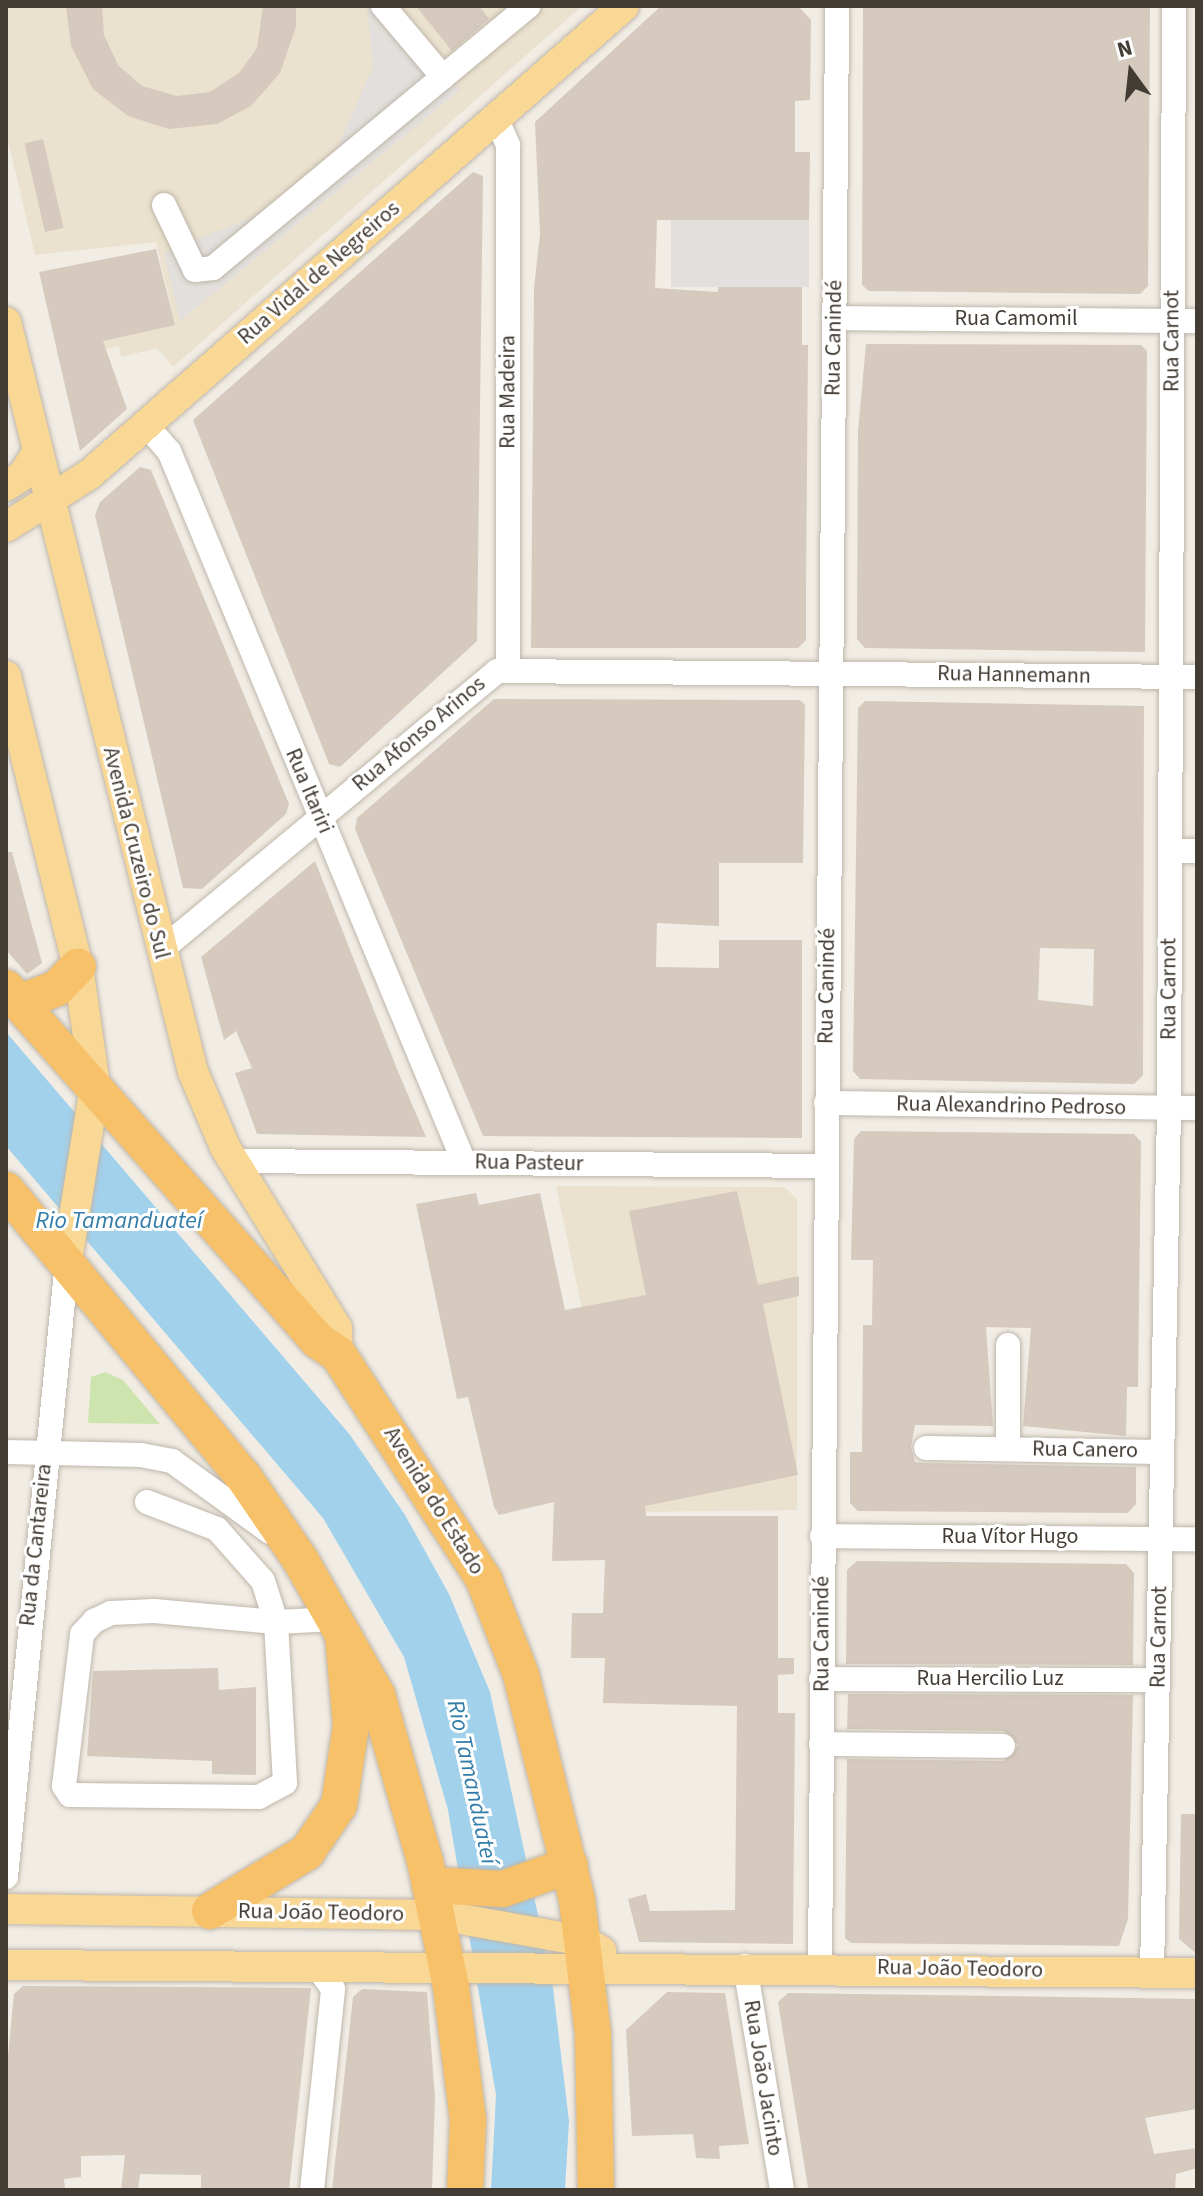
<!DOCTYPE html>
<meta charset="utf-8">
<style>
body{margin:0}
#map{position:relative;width:1203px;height:2196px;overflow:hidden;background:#f1ece4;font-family:"Source Sans 3",sans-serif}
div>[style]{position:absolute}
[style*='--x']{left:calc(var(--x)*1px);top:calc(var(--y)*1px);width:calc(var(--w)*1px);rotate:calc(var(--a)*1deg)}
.education>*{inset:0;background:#eae1ce}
.green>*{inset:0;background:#cee4ae}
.parking>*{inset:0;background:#e2dfdc;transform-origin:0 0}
.water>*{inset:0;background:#a2d1ec}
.building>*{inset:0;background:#d5cabd;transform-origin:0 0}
.roads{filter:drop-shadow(0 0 2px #bfb6aa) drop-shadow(0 0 2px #bfb6aa)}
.minor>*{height:24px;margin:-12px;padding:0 12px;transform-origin:12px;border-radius:12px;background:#fff}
.major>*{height:30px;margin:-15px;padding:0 15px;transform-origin:15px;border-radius:15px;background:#f9d895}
.highway>*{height:36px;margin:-18px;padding:0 18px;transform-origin:18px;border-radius:18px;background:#f7c169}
span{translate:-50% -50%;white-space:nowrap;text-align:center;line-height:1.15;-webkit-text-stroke:6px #fff;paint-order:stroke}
.street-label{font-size:22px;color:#433c34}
.water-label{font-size:24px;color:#337da9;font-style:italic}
.frame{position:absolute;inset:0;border:8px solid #433c34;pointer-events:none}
.north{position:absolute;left:1091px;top:32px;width:80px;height:80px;-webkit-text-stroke:6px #fff;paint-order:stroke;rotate:345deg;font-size:22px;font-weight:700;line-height:32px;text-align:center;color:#433c34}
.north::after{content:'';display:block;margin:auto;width:28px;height:36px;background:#433c34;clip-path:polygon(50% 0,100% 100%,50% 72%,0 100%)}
</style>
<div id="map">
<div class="education">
<i style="clip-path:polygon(6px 6px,582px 6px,173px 367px,157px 348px,121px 357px,119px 346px,59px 361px,57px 351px,175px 324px,156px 242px,35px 255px,6px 132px)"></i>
<i style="clip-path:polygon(556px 1186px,784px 1187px,797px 1199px,797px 1510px,625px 1512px)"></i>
</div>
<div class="green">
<i style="clip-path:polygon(105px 1372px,123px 1380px,160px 1424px,88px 1423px,91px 1377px)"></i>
</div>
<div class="parking">
<i style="clip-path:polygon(367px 6px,392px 6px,461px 89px,180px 321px,164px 252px,258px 215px,336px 151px,373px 67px)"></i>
<i style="left:671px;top:220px;width:138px;height:67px"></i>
</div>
<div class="water">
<i style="clip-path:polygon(6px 1032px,350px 1435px,405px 1515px,449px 1594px,490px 1692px,552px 1980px,569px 2121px,565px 2190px,491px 2190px,496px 2095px,448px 1810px,404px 1657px,323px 1518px,6px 1146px)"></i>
</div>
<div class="building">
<i style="clip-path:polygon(66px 6px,102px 6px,104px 35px,118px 65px,142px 86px,177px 96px,210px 92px,239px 73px,257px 48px,263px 6px,296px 6px,296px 27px,280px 73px,251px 106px,217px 124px,169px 129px,128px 116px,93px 89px,71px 46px)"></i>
<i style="clip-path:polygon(416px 6px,479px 6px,489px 19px,452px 51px)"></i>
<i style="clip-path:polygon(661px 6px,798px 6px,811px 20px,810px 100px,795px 101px,795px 152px,810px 152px,809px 220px,657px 220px,655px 288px,718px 292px,718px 287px,802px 287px,802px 345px,808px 345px,806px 592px,806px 640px,798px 648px,531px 648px,534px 288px,540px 234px,535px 122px)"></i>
<i style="clip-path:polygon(863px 6px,1150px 6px,1148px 286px,1140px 294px,869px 291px,862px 285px)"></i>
<i style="left:43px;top:139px;width:91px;height:19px;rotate:77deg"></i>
<i style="clip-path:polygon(473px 172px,483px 176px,477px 641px,340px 767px,329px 764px,193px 420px)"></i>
<i style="clip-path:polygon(156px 249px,175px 325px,103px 341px,127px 409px,80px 451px,39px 272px)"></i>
<i style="clip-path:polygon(866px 344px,1141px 345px,1147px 351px,1145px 652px,865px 648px,857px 639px,858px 431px)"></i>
<i style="clip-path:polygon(140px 467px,151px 470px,289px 804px,286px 814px,202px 889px,183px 888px,95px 515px,100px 502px)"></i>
<i style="clip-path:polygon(494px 699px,800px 700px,805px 705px,803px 863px,719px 863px,719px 926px,657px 923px,656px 967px,719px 968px,719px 940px,802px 940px,802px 1138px,483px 1136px,355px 829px,357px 818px)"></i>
<i style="clip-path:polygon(evenodd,865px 701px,1144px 706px,1143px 1075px,1134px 1084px,860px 1079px,853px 1071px,858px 708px,865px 701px,1040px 948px,1094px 949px,1093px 1006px,1038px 1000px,1040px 948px)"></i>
<i style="clip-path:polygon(6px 852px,12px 852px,42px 963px,27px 974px,6px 950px)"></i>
<i style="clip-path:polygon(315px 861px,399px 1074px,426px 1137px,257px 1134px,235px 1073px,252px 1068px,236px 1031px,224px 1040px,201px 957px)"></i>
<i style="clip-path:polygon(861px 1131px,1134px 1134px,1141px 1142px,1138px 1387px,1127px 1387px,1126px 1436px,1023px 1426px,1031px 1328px,986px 1327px,993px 1426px,915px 1425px,911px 1447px,915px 1462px,926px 1463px,1136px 1467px,1136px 1504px,1128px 1513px,858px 1511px,850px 1503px,850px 1452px,862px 1452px,863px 1325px,872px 1325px,873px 1260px,851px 1260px,854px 1139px)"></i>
<i style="clip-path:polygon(737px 1191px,758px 1285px,799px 1276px,799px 1296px,763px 1304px,798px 1475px,645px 1506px,646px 1516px,778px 1516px,778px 1658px,794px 1658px,794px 1674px,778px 1675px,778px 1713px,795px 1713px,793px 1944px,639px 1942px,628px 1899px,646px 1894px,650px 1911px,735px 1910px,737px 1706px,603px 1703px,605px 1658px,571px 1658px,572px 1613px,603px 1613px,605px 1560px,552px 1561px,554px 1502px,499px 1515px,494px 1507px,468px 1397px,457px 1399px,416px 1204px,476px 1193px,479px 1205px,540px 1193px,565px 1310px,646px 1295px,629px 1211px)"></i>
<i style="clip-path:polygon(857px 1561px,1126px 1564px,1134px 1573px,1133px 1665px,846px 1664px,847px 1570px)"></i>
<i style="clip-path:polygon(218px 1668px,219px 1690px,256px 1687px,256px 1775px,212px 1774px,212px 1761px,87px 1756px,93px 1671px)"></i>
<i style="clip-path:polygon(1133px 1695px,1128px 1919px,1119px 1946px,851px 1943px,845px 1938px,847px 1759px,1003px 1761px,1018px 1745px,1003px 1731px,847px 1729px,848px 1694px)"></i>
<i style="clip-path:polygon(1181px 1814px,1197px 1814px,1197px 1954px,1179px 1939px)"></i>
<i style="clip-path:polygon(23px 1986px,311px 1988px,289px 2190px,201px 2190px,201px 2175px,140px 2174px,138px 2190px,121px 2190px,125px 2155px,81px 2156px,81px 2177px,64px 2179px,65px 2190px,6px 2190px,6px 2076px,14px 1994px)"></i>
<i style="clip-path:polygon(362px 1989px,427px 1992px,435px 2098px,432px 2190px,332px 2190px,353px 1997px)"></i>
<i style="clip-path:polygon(667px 1992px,725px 1993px,749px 2144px,719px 2146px,720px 2159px,696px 2158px,693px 2134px,632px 2136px,626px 2030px)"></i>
<i style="clip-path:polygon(788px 1993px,1197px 1999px,1197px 2109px,1145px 2118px,1154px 2154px,1197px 2148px,1197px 2168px,1176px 2174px,1175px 2190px,808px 2188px,778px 2002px)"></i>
</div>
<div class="roads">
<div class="minor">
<i style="--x:383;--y:6;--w:93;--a:49.8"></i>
<i style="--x:496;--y:118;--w:30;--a:66"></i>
<i style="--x:508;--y:145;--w:524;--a:90"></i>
<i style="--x:164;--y:205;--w:72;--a:64.5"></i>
<i style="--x:195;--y:270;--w:18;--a:-6"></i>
<i style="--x:213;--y:268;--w:410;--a:-39.7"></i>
<i style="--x:834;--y:318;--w:363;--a:0.5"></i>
<i style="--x:146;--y:425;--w:35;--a:49"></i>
<i style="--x:169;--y:451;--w:770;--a:67.47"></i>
<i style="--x:1170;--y:851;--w:27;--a:0"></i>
<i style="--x:160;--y:951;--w:438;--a:-39.7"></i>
<i style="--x:497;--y:671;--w:700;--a:0.49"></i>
<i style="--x:826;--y:1103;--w:371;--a:0.8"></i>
<i style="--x:234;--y:1161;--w:591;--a:0.48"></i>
<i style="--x:926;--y:1448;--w:236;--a:1"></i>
<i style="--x:1008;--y:1449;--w:104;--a:-90"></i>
<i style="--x:6;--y:1452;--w:135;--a:1.3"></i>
<i style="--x:141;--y:1455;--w:32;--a:11"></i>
<i style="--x:172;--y:1461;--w:121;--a:35.9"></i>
<i style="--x:147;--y:1502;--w:75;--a:21.1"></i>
<i style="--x:217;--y:1529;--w:69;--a:48.5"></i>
<i style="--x:263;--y:1581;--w:43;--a:72.4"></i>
<i style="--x:276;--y:1622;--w:161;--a:86.8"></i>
<i style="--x:285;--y:1783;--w:30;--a:152"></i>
<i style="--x:259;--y:1797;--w:189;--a:-179.4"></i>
<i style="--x:70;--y:1795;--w:11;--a:-124"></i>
<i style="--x:64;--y:1786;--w:153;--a:-83.2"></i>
<i style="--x:82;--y:1634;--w:18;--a:-47"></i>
<i style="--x:94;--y:1621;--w:19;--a:-25"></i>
<i style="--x:111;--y:1613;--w:43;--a:-2.7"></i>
<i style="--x:154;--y:1611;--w:122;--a:5.2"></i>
<i style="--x:276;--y:1622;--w:60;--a:-2.9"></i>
<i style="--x:822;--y:1536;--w:375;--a:0.5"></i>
<i style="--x:821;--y:1679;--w:337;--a:0.2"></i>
<i style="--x:821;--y:1744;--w:182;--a:0.6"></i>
<i style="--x:6;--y:1877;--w:619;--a:-84.34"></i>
<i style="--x:745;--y:1966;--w:227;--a:80.6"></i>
<i style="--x:820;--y:1967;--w:1961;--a:-89.5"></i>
<i style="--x:1152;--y:1972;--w:864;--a:-88.87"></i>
<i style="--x:1169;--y:1108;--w:1102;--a:-89.74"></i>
<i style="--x:312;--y:2190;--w:202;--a:-84"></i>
<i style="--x:333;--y:1989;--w:31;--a:-126"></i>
</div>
<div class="major">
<i style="--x:6;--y:322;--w:773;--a:76"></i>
<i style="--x:193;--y:1072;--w:82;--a:66.9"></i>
<i style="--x:225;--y:1147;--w:213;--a:58.3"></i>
<i style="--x:337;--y:1328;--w:26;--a:88"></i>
<i style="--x:6;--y:486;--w:20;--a:-33"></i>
<i style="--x:23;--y:475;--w:26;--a:-58"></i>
<i style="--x:6;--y:527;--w:99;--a:-32.2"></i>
<i style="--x:90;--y:474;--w:710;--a:-41.23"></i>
<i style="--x:6;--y:676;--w:299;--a:76.1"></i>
<i style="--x:78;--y:966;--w:121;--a:81.9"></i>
<i style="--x:95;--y:1086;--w:177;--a:99.1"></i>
<i style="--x:6;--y:1909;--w:432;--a:0.8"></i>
<i style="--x:438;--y:1915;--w:148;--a:10.1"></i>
<i style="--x:584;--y:1941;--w:20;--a:30"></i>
<i style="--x:6;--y:1965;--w:1191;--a:0.38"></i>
</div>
<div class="highway">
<i style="--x:6;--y:988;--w:470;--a:48.5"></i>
<i style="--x:317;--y:1340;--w:25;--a:34"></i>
<i style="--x:338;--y:1354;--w:269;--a:57.1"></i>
<i style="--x:484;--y:1580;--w:102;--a:68.7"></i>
<i style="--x:521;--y:1675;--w:232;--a:76"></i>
<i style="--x:577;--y:1900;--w:136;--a:83.2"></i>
<i style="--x:593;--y:2035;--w:155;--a:88.9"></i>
<i style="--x:19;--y:1003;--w:41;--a:-21.5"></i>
<i style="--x:57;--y:988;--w:30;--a:-46"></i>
<i style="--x:6;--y:1190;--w:371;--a:50.4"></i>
<i style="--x:243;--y:1476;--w:103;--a:55.7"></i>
<i style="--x:301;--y:1561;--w:154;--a:60.4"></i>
<i style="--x:377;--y:1695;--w:173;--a:73.9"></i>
<i style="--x:425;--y:1861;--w:129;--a:78.3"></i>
<i style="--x:451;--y:1987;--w:133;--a:82.7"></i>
<i style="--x:468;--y:2119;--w:71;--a:92.4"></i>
<i style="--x:430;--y:1885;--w:73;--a:3.1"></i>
<i style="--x:503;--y:1889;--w:71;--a:-19.7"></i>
<i style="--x:210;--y:1911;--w:114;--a:-31.3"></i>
<i style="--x:307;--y:1852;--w:57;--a:-55.8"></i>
<i style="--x:339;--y:1805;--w:80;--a:-81.4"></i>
<i style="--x:351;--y:1726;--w:91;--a:-95"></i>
</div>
</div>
<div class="street-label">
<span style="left:319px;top:273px;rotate:-41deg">Rua Vidal de Negreiros</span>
<span style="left:1016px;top:319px">Rua Camomil</span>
<span style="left:834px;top:338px;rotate:-89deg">Rua Canindé</span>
<span style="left:1172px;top:341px;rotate:-90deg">Rua Carnot</span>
<span style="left:508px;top:392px;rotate:-90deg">Rua Madeira</span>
<span style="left:1014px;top:675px;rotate:1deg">Rua Hannemann</span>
<span style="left:419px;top:734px;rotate:-40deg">Rua Afonso Arinos</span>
<span style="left:309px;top:791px;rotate:67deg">Rua Itariri</span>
<span style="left:136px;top:853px;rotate:76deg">Avenida Cruzeiro do Sul</span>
<span style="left:827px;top:986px;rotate:-89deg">Rua Canindé</span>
<span style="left:1169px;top:989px;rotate:-90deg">Rua Carnot</span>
<span style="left:1011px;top:1106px;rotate:1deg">Rua Alexandrino Pedroso</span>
<span style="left:529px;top:1163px;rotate:1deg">Rua Pasteur</span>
<span style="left:1085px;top:1450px;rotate:1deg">Rua Canero</span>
<span style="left:434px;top:1501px;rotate:58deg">Avenida do Estado</span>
<span style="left:1010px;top:1537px">Rua Vítor Hugo</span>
<span style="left:36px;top:1545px;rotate:-84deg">Rua da Cantareira</span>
<span style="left:822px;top:1634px;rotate:-90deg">Rua Canindé</span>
<span style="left:1159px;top:1637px;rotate:-89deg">Rua Carnot</span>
<span style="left:990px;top:1679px">Rua Hercilio Luz</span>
<span style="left:321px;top:1913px;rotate:1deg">Rua João Teodoro</span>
<span style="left:960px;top:1969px;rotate:1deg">Rua João Teodoro</span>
<span style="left:763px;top:2078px;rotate:81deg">Rua João Jacinto</span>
</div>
<div class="water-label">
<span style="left:119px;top:1221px">Rio Tamanduateí</span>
<span style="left:472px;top:1782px;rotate:78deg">Rio Tamanduateí</span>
</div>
<div class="frame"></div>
<div class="north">N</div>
</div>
